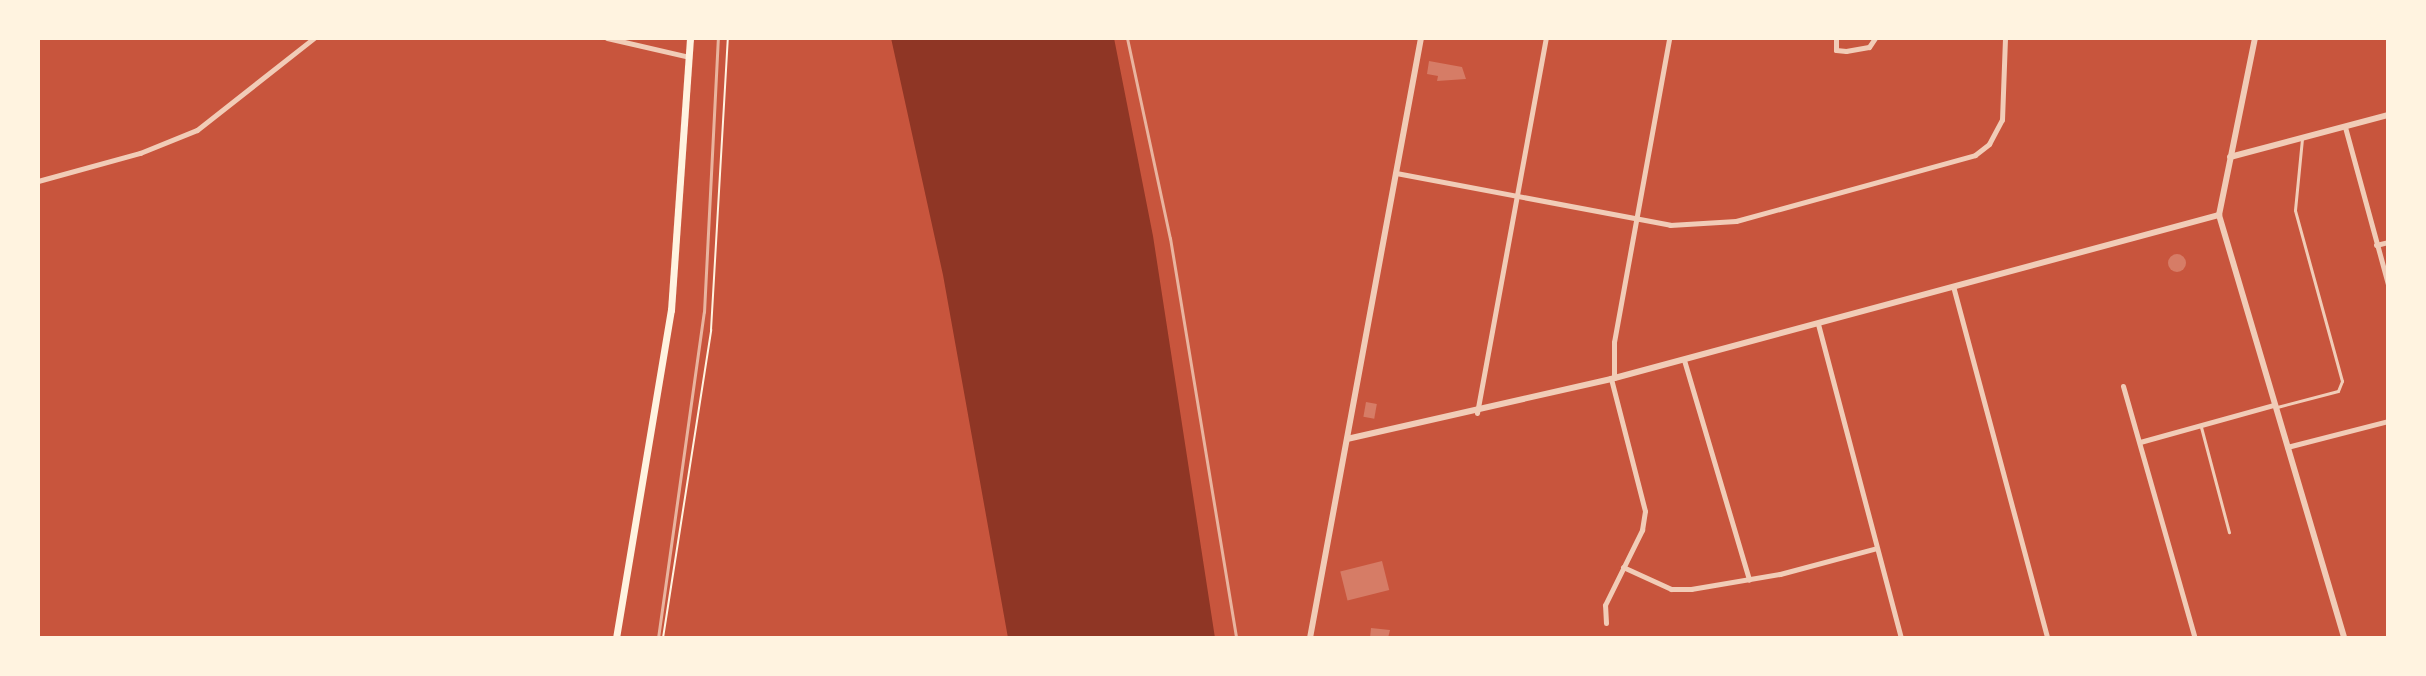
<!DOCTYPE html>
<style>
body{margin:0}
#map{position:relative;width:2426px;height:676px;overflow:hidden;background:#c8553d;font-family:"Sofia Sans Condensed",sans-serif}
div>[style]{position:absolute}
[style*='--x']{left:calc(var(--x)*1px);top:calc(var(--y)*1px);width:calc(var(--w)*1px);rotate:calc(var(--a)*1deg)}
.water>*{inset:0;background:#8f3625}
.building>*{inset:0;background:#d67c66;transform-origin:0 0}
.round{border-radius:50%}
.path>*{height:2px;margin:-1px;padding:0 1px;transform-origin:1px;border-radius:1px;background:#fff3e0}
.service>*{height:3px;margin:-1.5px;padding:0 1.5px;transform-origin:1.5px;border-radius:1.5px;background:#f1ccb7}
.minor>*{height:5px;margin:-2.5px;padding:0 2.5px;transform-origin:2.5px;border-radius:2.5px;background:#f1ccb7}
.tertiary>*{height:6px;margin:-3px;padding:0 3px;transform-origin:3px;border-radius:3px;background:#f1ccb7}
.secondary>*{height:7px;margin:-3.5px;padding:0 3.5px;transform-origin:3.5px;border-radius:3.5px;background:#fff3e0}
.rail>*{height:3px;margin:-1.5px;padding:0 1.5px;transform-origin:1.5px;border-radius:1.5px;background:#e9b49f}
span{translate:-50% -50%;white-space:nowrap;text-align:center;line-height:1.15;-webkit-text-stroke:8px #fff3e0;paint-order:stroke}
.frame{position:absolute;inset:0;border:40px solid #fff3e0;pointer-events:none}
</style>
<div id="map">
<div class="water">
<i style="clip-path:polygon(891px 38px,1114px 38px,1153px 236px,1215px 638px,1008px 638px,943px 275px)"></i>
</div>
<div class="building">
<i style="clip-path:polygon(1429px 61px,1462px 67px,1466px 79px,1437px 81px,1438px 76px,1427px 74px)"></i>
<i class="round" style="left:2168px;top:254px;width:18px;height:18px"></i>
<i style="left:1366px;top:402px;width:11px;height:15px;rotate:10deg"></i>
<i style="left:1382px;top:561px;width:30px;height:43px;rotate:76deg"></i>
<i style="clip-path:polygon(1371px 628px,1390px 630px,1388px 638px,1370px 638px)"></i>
</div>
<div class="path">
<i style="--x:663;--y:638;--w:312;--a:-81.1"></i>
<i style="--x:711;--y:330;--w:292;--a:-86.7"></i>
</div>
<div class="service">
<i style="--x:2277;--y:407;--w:63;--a:-14.7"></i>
<i style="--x:2338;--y:391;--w:11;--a:-68"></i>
<i style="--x:2342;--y:381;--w:177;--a:-105.4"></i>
<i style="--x:2295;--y:210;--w:72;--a:-84.4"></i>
<i style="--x:2201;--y:427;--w:109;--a:75.1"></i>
</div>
<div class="minor">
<i style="--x:607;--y:38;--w:84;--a:13"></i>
<i style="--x:1836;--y:38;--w:12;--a:90"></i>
<i style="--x:1836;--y:50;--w:10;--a:6"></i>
<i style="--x:1846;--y:51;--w:23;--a:-10"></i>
<i style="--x:1869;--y:47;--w:11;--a:-56"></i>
<i style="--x:2345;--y:127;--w:163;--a:74.7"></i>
<i style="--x:1396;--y:173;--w:279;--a:10.7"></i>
<i style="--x:1670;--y:225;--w:66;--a:-3.5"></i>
<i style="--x:1736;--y:221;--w:248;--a:-15.4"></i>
<i style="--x:1975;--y:155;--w:18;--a:-38"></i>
<i style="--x:1989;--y:144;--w:27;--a:-62"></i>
<i style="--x:2002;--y:120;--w:82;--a:-87.9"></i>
<i style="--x:38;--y:181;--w:106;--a:-15.4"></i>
<i style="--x:140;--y:153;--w:61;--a:-22"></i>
<i style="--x:197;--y:130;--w:149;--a:-38.2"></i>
<i style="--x:2376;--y:245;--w:12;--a:-14"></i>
<i style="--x:1953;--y:286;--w:364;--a:75"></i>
<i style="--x:1818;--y:324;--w:325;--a:75.2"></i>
<i style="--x:1684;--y:360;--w:229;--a:73.5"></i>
<i style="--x:1614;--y:378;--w:36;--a:-90"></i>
<i style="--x:1614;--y:342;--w:309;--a:-79.7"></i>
<i style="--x:2123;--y:386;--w:262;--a:74.1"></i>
<i style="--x:1477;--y:413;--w:381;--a:-79.6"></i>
<i style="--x:2140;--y:442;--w:138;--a:-15.5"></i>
<i style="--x:2287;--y:447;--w:104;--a:-14.4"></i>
<i style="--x:1623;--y:567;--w:53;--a:24.6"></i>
<i style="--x:1671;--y:589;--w:20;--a:0"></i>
<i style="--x:1691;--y:589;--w:90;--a:-9.6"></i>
<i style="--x:1780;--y:574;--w:100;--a:-15"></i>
<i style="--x:1606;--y:623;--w:18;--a:-93"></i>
<i style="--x:1605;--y:605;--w:84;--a:-63.7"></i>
<i style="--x:1642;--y:530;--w:19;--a:-81"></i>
<i style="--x:1645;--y:511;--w:136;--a:-104.4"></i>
</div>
<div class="tertiary">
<i style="--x:2255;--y:38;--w:181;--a:101.5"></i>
<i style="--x:2219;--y:215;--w:441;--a:73.5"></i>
<i style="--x:2230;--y:157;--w:163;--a:-14.9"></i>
<i style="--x:1347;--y:439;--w:271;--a:-12.8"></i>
<i style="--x:1611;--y:379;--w:630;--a:-15.1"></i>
<i style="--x:1310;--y:638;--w:610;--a:-79.52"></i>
</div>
<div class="secondary">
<i style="--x:616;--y:638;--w:333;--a:-80.5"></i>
<i style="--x:671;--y:310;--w:273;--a:-86"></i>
</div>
<div class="rail">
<i style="--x:1127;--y:38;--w:205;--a:77.9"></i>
<i style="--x:1170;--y:238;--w:405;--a:80.6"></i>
<i style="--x:658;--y:638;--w:329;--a:-82"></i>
<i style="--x:704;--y:312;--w:274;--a:-87.1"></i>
</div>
<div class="frame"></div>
</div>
